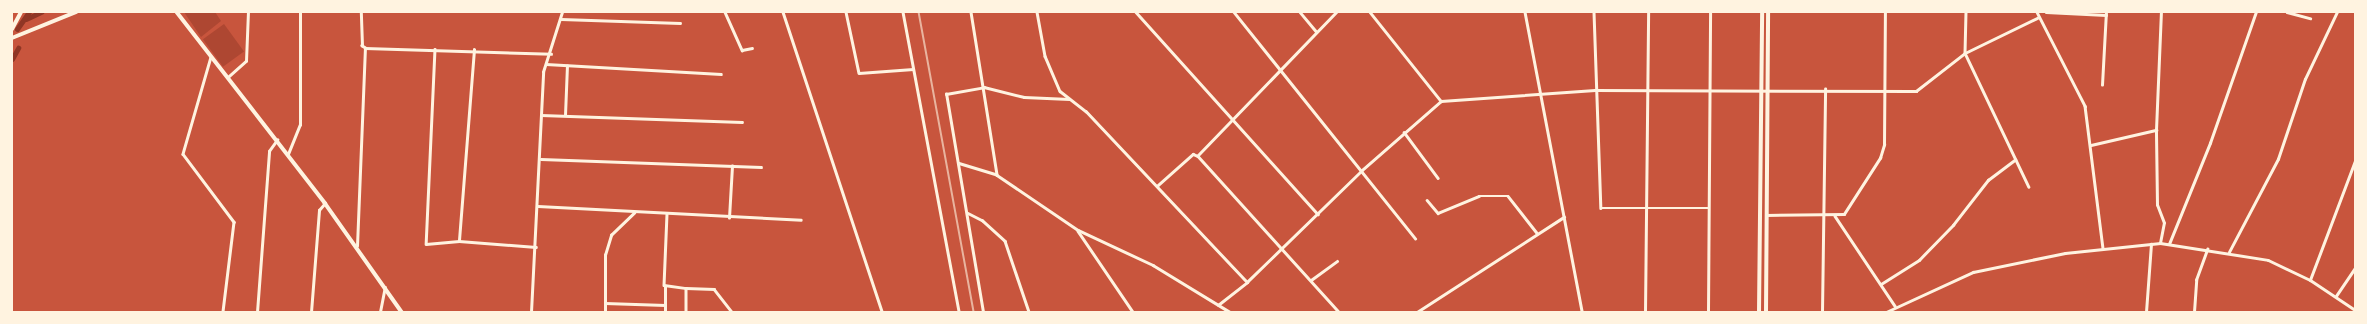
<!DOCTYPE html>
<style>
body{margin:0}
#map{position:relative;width:2367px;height:324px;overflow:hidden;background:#c8553d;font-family:Ubuntu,sans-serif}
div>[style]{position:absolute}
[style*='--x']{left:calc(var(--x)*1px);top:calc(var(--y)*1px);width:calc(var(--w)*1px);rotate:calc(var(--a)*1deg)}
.green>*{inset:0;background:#ae4732;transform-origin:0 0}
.canal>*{height:5px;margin:-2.5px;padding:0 2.5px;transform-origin:2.5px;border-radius:2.5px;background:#8f3625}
.minor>*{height:2.5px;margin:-1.25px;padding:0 1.25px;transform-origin:1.25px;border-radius:1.25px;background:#fff3e0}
.tertiary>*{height:3px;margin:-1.5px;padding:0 1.5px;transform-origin:1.5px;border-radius:1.5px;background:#fff3e0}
.secondary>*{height:3.5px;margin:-1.75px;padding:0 1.75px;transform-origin:1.75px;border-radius:1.75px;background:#fff3e0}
.primary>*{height:4px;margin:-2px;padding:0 2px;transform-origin:2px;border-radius:2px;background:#fff3e0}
.rail>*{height:1.5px;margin:-0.75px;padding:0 0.75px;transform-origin:0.75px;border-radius:0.75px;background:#e9b49f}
span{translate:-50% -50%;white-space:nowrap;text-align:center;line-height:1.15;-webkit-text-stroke:4px #fff3e0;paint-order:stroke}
.frame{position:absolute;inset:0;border:13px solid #fff3e0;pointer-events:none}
</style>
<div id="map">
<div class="green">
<i style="clip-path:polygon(184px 12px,215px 12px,221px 21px,201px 37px)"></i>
<i style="left:224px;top:24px;width:34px;height:26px;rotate:54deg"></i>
</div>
<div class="canal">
<i style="--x:26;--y:19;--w:17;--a:-25"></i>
<i style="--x:17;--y:29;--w:21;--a:-55"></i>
<i style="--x:12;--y:59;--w:13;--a:-61"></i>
</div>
<div class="minor">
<i style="--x:725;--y:12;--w:42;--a:65.9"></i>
<i style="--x:742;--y:50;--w:10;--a:-11"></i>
<i style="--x:783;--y:12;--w:316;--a:71.7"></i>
<i style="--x:846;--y:12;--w:62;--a:78"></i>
<i style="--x:859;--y:73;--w:54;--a:-4.2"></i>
<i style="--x:903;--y:12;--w:305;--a:79.4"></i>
<i style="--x:971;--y:12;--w:165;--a:80.9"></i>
<i style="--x:997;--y:175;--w:98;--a:34.2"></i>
<i style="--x:1078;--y:230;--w:83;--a:25"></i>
<i style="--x:1153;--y:265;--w:90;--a:31.4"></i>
<i style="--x:1037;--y:12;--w:45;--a:79.7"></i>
<i style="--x:1045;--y:56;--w:38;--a:67"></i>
<i style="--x:1060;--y:91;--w:33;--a:38"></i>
<i style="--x:1086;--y:111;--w:235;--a:46.7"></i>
<i style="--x:1136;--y:12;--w:272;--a:48"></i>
<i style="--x:1234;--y:12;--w:290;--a:51.3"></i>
<i style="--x:1300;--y:12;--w:25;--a:50"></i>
<i style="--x:1337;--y:12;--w:200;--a:134"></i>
<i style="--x:1198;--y:156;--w:210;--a:47.9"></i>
<i style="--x:1370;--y:12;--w:114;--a:51.4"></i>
<i style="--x:1525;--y:12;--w:305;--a:79.2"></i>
<i style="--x:1594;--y:12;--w:196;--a:88"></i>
<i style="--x:1601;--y:208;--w:108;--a:0"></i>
<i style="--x:1966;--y:12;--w:41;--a:91.4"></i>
<i style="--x:1965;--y:53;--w:148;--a:64.5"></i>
<i style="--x:2037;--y:12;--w:106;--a:62.9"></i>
<i style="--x:2085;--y:106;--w:143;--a:82.8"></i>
<i style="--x:2046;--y:12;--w:60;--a:2.9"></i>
<i style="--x:2287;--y:12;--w:24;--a:15"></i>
<i style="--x:561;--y:19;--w:119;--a:1.9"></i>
<i style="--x:365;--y:48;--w:186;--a:1.8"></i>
<i style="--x:435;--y:49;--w:195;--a:92.6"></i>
<i style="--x:426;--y:244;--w:33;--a:-5"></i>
<i style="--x:459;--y:241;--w:77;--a:4.5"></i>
<i style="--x:211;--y:57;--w:101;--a:106.1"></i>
<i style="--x:183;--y:154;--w:85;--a:53.1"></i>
<i style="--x:234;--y:222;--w:91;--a:97"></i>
<i style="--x:546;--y:64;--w:175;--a:3.3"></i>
<i style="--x:228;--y:77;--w:24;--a:-42"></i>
<i style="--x:246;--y:61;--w:49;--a:-87.7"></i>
<i style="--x:2102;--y:85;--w:73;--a:-86.9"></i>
<i style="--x:541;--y:115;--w:201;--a:2"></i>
<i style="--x:565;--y:115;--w:49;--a:-87.7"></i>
<i style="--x:1404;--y:132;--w:57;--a:53.5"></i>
<i style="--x:2091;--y:145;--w:67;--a:-13"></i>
<i style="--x:288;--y:154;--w:31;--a:-68"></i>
<i style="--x:300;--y:125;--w:113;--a:-90"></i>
<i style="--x:541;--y:159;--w:220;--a:2.1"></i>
<i style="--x:959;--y:163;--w:39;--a:17"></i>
<i style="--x:1157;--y:186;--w:48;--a:-41.6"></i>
<i style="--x:1193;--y:154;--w:5;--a:22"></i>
<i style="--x:1427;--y:200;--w:17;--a:50"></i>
<i style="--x:1438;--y:213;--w:44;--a:-22.5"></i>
<i style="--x:1479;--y:196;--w:29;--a:0"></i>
<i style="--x:1508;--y:196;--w:47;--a:51.9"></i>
<i style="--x:538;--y:206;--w:263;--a:3"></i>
<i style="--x:968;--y:213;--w:16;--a:27"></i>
<i style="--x:982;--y:220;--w:31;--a:42"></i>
<i style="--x:1005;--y:241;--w:75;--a:71.3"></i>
<i style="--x:667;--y:214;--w:71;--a:92.4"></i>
<i style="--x:664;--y:285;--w:22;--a:8"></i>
<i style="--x:686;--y:288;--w:24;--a:90"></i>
<i style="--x:1766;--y:215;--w:78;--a:-0.7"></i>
<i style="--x:1844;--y:214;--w:67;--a:-57.3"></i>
<i style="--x:1880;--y:158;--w:14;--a:-73"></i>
<i style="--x:1884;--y:145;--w:133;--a:-89.6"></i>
<i style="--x:1835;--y:216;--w:108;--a:56.3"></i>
<i style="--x:729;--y:218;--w:52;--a:-86.7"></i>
<i style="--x:1078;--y:231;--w:98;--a:55.8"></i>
<i style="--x:459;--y:240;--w:191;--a:-85.5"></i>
<i style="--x:2160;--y:243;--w:20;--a:-79"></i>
<i style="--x:2164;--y:223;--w:19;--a:-111"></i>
<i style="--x:2157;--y:205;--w:75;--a:-90.8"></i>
<i style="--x:2156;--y:130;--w:118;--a:-87.6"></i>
<i style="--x:2169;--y:244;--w:109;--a:-67.9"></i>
<i style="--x:2210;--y:143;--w:139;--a:-70.7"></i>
<i style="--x:357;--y:246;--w:198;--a:-87.7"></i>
<i style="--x:365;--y:48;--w:4;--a:-146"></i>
<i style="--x:362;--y:46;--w:34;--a:-92"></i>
<i style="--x:2229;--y:252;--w:105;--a:-62.2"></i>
<i style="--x:2278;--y:159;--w:84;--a:-71.4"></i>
<i style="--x:2305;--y:79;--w:74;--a:-64.5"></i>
<i style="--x:1311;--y:280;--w:32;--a:-36"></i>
<i style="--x:2310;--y:280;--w:127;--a:-69.3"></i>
<i style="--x:1881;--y:284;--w:45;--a:-32.3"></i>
<i style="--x:1919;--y:260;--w:49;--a:-45.8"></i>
<i style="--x:1953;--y:225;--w:57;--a:-52.1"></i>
<i style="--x:1988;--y:180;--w:34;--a:-37"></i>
<i style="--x:686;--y:288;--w:28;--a:2"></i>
<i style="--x:714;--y:289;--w:29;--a:52"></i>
<i style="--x:2336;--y:296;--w:34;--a:-56"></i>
<i style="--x:605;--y:303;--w:60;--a:1.9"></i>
<i style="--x:1218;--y:305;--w:37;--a:-38"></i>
<i style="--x:1247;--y:282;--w:159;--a:-44.2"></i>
<i style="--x:1361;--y:171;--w:106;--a:-41.2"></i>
<i style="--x:1441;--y:101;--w:154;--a:-4.1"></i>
<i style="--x:1595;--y:90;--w:321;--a:0.2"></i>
<i style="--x:1916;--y:91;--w:62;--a:-37.8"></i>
<i style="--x:1965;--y:53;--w:80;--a:-25.9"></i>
<i style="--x:257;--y:312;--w:161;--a:-85.7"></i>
<i style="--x:269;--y:151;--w:14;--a:-54"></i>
<i style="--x:311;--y:312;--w:102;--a:-85.5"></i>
<i style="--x:319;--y:210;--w:9;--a:-49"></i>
<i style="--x:380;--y:312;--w:25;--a:-79"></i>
<i style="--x:531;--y:312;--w:240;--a:-87.1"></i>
<i style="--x:543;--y:72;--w:63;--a:-72.4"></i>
<i style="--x:605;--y:312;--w:57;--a:-90"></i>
<i style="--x:605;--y:255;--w:21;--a:-73"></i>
<i style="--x:611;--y:235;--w:32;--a:-44"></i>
<i style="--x:665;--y:312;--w:25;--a:-90"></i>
<i style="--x:983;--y:312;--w:221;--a:-99.6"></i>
<i style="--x:946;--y:94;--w:39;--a:-10"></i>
<i style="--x:984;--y:87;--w:41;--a:14"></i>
<i style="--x:1024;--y:97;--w:45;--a:2.5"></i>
<i style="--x:1417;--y:312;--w:175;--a:-32.9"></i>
<i style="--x:1645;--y:312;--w:300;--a:-89.4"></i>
<i style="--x:1708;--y:312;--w:300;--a:-89.6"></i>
<i style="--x:1822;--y:312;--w:223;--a:-89.2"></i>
<i style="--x:2146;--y:312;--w:68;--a:-85.8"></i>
<i style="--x:2194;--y:312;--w:32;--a:-86"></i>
<i style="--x:2196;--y:280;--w:33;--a:-70"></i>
</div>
<div class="tertiary">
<i style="--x:1886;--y:312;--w:96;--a:-24.7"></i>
<i style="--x:1973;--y:272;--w:94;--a:-11.7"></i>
<i style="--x:2065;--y:253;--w:96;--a:-6"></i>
<i style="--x:2160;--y:243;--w:109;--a:8.9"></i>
<i style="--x:2268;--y:260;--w:47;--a:25.5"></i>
<i style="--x:2310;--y:280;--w:54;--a:33.7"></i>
</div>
<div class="secondary">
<i style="--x:177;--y:12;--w:242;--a:52.2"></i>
<i style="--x:325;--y:203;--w:133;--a:54.8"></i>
<i style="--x:12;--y:38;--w:69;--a:-22.1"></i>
</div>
<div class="primary">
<i style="--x:12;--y:29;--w:19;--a:-62"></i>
<i style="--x:1759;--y:312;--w:300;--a:-89.4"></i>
<i style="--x:1766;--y:312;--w:300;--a:-89.6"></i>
</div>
<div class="rail">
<i style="--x:919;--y:12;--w:305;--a:79.6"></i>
</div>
<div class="frame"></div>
</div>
